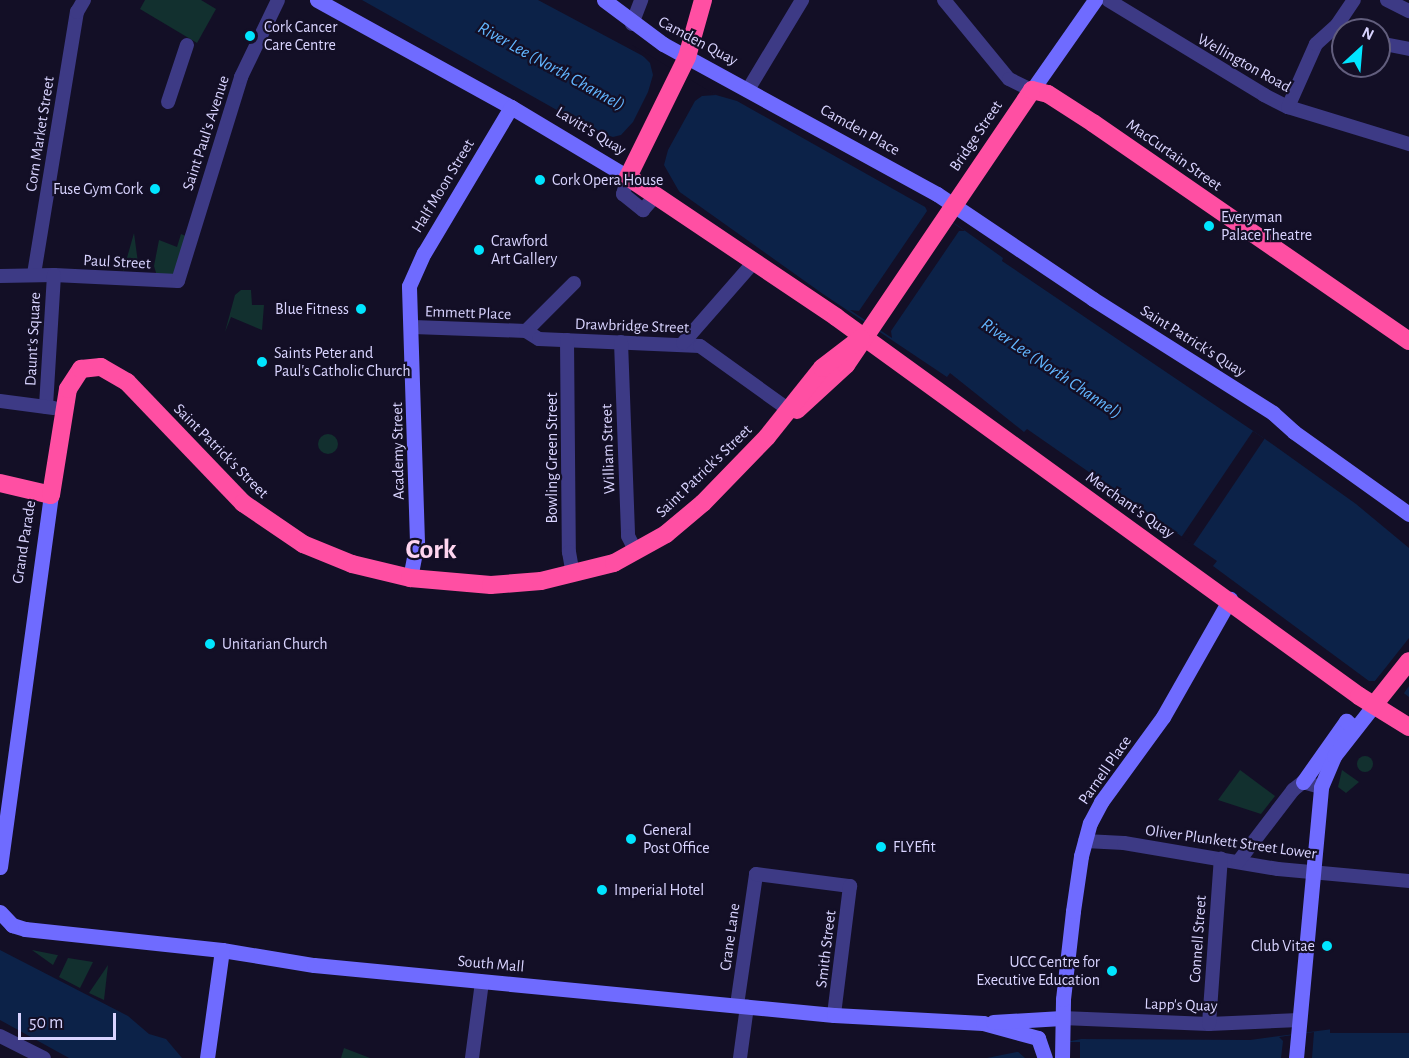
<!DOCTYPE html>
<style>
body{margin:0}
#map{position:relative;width:1409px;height:1058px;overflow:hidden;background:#130f26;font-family:"Alegreya Sans",sans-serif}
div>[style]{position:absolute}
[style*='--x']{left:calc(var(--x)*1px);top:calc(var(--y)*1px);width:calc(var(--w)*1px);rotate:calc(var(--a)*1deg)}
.green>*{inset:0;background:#12302f}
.round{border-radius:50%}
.water>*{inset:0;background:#0c2248}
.pier>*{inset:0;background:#130f26;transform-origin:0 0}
.street>*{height:14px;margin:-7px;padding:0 7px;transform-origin:7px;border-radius:7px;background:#3d3a85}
.secondary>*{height:15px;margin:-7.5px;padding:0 7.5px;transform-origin:7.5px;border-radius:7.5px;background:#6f6bff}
.highway>*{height:18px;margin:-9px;padding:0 9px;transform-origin:9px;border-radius:9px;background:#ff4fa3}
.dots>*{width:16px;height:16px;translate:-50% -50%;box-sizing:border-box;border:3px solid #130f26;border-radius:50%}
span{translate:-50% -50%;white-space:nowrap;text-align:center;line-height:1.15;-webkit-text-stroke:4.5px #130f26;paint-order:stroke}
.poi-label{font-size:16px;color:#d9d4ff}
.left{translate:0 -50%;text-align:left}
.right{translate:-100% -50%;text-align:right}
.street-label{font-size:16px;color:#d9d4ff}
.water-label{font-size:18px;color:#62b6ff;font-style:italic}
.town-label{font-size:28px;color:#ffd6f0;font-weight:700}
.north{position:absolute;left:1331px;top:18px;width:60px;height:60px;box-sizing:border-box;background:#130f26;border:2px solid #625e7d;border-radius:50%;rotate:26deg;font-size:16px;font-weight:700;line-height:24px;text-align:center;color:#d9d4ff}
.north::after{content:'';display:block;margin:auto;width:21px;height:27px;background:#00e5ff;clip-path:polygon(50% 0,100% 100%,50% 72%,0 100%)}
.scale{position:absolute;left:18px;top:1013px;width:98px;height:27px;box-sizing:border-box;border:3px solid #d9d4ff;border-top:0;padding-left:8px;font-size:18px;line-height:21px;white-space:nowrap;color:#d9d4ff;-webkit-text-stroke:4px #130f26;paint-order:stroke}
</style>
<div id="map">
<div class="green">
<i style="clip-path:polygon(145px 0,201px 0,216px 9px,197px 43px,140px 9px)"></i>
<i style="clip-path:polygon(134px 233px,138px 263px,129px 261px,123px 272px)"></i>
<i style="clip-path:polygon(181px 234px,188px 237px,177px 276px,157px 276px,154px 266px,159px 240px,177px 247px)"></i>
<i style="clip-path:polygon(241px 290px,251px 290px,252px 305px,264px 305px,262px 330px,231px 317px,225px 332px,235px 295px)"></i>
<i class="round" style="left:318px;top:434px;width:20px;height:20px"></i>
<i class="round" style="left:1357px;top:756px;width:16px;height:16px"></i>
<i style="clip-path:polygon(1240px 770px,1275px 796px,1261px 814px,1218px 800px)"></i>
<i style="clip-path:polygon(1342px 770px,1359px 782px,1346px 793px,1338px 787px)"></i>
<i style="clip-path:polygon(32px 950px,57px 955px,58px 955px,53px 965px)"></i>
<i style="clip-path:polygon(68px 958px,93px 962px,80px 988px,59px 977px)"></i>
<i style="clip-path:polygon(108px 965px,104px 1000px,89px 993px)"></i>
<i style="clip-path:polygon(344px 1048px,370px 1058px,341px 1058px)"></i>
</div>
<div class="water">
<i style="clip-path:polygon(362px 0,538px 0,716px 95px,737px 101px,957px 225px,1003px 258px,1002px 261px,1265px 439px,1356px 504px,1409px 548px,1409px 697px,1380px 675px,1375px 681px,1369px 681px,1213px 566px,1217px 561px,1027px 429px,1024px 432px,950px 373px,947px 377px,823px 294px,594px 131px)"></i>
<i style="clip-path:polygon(0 950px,128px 1016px,149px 1034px,166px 1039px,182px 1058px,69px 1058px,0 1020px)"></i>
<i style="clip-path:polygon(1409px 1019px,1409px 1058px,987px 1058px,1081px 1039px,1250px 1040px)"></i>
</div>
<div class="pier">
<i style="clip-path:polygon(632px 45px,716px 95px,702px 96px,695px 101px,668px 150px,664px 165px,680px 193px,594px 131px,613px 137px,621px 135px,633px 122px,648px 92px,653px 75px,650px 63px)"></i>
<i style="clip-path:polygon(924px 204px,965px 231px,959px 231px,891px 331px,892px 338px,850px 310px,859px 311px,927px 211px)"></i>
<i style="left:1253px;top:431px;width:14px;height:128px;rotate:34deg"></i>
<i style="clip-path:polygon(1409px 638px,1409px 686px,1402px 696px,1381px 679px,1375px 681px)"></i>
<i style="left:1409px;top:1019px;width:14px;height:79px;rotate:90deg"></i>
<i style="clip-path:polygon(1314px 1032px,1312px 1058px,1281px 1058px,1283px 1041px,1279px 1037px)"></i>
<i style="clip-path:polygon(1053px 1042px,1080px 1042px,1080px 1058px,1025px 1058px,1016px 1050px)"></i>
</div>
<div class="street">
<i style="--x:944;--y:0;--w:102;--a:50.6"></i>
<i style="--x:1009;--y:79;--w:25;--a:26"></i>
<i style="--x:1108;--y:0;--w:183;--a:31.3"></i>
<i style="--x:1264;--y:95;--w:27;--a:27"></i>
<i style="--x:1288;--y:107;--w:127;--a:17"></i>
<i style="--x:1387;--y:0;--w:25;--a:27"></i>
<i style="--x:632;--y:24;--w:26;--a:-69"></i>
<i style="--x:1379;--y:43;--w:31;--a:11"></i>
<i style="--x:749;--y:88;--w:103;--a:-58.9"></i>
<i style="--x:168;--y:102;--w:60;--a:-71.6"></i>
<i style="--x:1288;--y:107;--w:69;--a:-66"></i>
<i style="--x:1316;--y:44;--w:28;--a:-42"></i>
<i style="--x:1337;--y:25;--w:30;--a:-56"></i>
<i style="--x:628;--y:177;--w:18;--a:106"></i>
<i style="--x:623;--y:194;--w:26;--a:39"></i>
<i style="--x:643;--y:210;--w:18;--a:-49"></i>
<i style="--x:34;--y:274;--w:266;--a:-80.7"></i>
<i style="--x:77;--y:12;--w:14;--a:-60"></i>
<i style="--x:54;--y:275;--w:124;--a:2.8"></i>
<i style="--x:178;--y:281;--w:214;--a:-72.8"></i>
<i style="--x:241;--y:77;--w:85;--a:-64.3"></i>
<i style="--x:0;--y:276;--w:54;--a:-1.1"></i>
<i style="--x:54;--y:275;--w:132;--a:93.5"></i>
<i style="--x:413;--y:327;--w:113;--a:2"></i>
<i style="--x:526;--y:331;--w:68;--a:-45"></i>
<i style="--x:526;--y:331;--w:15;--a:32"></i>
<i style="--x:539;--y:339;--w:161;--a:2.5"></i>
<i style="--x:700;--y:346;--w:110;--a:35.7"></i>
<i style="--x:567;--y:340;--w:212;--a:89.5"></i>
<i style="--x:569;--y:552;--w:23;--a:80"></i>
<i style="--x:621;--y:342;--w:194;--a:87.9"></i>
<i style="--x:628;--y:536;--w:18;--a:63"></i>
<i style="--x:683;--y:343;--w:108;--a:-48.8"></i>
<i style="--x:0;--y:401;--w:54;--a:7.4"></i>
<i style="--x:1085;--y:841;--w:39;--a:3"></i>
<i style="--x:1124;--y:843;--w:156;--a:9.6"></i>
<i style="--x:1278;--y:869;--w:132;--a:5.2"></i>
<i style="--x:1238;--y:862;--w:91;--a:-52.6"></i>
<i style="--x:1293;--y:790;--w:13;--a:-39"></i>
<i style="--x:1303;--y:782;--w:19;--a:16"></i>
<i style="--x:737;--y:1005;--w:132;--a:-81.7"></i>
<i style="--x:756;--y:874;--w:95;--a:7.3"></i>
<i style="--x:850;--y:886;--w:130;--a:97.1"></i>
<i style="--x:1062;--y:1018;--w:147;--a:2.3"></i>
<i style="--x:1209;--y:1024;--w:90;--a:-2.5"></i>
<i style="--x:1209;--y:1024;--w:166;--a:-85.9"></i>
<i style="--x:0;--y:1036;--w:49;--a:26.6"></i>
<i style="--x:472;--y:1058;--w:77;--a:-82.5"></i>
<i style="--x:740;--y:1058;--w:52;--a:-82.3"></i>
</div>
<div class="secondary">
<i style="--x:317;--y:0;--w:222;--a:28.9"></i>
<i style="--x:511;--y:107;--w:136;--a:30.9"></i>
<i style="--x:604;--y:0;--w:74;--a:36.7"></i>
<i style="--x:663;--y:44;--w:312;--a:28.7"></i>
<i style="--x:937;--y:194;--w:188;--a:33.9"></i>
<i style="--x:1093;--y:299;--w:213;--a:32.3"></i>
<i style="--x:1273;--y:413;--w:28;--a:42"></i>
<i style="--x:1294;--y:432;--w:141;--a:35.5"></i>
<i style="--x:1032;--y:90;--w:110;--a:-55"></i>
<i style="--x:410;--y:578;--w:37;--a:-79"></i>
<i style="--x:417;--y:542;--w:256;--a:-91.8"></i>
<i style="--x:409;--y:286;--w:36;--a:-66"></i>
<i style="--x:424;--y:253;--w:170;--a:-59.2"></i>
<i style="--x:1303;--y:782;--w:75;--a:-54.8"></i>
<i style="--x:1346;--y:721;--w:11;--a:38"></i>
<i style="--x:0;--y:867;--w:375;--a:-82.2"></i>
<i style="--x:0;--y:912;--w:18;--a:47"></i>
<i style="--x:12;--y:925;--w:14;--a:17"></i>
<i style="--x:25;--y:929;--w:198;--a:6.1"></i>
<i style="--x:222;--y:950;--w:93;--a:9.3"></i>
<i style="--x:314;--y:965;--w:522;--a:5.49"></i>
<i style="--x:834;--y:1015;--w:149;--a:3.1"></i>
<i style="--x:983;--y:1023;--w:57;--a:15.3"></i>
<i style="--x:1038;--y:1038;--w:21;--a:71"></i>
<i style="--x:993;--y:1022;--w:69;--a:-3.3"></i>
<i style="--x:207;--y:1058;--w:109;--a:-82.1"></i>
<i style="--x:1062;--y:1058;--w:59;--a:-89"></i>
<i style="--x:1063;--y:999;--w:89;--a:-83.5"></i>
<i style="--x:1073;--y:911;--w:56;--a:-81.7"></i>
<i style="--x:1081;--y:856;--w:34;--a:-75"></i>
<i style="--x:1090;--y:823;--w:24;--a:-62"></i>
<i style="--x:1101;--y:802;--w:105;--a:-53.9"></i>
<i style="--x:1163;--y:717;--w:136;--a:-60.4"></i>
<i style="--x:1296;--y:1058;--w:272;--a:-84.7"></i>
<i style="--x:1321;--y:787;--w:34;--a:-67"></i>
<i style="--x:1334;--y:756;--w:65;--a:-51.9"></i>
</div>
<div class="highway">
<i style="--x:703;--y:0;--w:59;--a:105.7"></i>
<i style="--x:687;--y:57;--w:134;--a:116.2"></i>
<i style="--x:628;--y:177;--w:251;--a:33.9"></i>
<i style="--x:836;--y:317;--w:646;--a:35.93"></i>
<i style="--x:1359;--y:696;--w:59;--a:31.8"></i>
<i style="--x:797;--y:410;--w:67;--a:-42.6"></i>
<i style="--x:846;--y:365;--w:332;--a:-55.9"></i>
<i style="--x:1032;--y:90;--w:16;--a:14"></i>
<i style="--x:1048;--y:94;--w:54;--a:32.8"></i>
<i style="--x:1093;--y:123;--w:384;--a:34.6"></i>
<i style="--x:0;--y:483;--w:52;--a:13.2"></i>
<i style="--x:51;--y:495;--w:107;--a:-80.9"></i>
<i style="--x:68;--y:389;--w:24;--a:-57"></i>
<i style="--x:81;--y:369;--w:20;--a:-6"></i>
<i style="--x:101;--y:367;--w:30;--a:30"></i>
<i style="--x:127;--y:382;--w:168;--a:46.2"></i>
<i style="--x:243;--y:503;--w:73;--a:34.3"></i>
<i style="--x:303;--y:544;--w:53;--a:22.2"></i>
<i style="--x:352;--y:564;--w:60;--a:13.6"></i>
<i style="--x:410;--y:578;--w:81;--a:4.9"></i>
<i style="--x:491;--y:585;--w:50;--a:-4.6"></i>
<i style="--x:541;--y:581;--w:75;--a:-13.9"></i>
<i style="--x:614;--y:563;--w:60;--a:-29.1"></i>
<i style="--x:666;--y:534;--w:48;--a:-40"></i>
<i style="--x:703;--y:503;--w:92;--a:-45.9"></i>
<i style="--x:767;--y:437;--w:88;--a:-51.4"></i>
<i style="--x:822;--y:368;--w:49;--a:-37.6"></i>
<i style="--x:1374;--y:705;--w:56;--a:-51.5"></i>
</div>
<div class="dots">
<i style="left:250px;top:36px;background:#00e5ff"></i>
<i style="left:540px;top:180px;background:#00e5ff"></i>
<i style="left:155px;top:189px;background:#00e5ff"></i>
<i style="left:1209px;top:226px;background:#00e5ff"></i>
<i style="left:479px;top:250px;background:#00e5ff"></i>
<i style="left:361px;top:309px;background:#00e5ff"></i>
<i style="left:262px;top:362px;background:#00e5ff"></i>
<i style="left:210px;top:644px;background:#00e5ff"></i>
<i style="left:631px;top:839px;background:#00e5ff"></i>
<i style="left:881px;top:847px;background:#00e5ff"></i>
<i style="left:602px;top:890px;background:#00e5ff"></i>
<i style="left:1327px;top:946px;background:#00e5ff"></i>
<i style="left:1112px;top:971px;background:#00e5ff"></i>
</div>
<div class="poi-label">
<span class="left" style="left:264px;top:36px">Cork Cancer<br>Care Centre</span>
<span class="left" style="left:552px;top:180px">Cork Opera House</span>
<span class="right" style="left:143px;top:189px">Fuse Gym Cork</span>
<span class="left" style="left:1221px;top:226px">Everyman<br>Palace Theatre</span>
<span class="left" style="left:491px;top:250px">Crawford<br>Art Gallery</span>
<span class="right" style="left:349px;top:309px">Blue Fitness</span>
<span class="left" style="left:274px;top:362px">Saints Peter and<br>Paul's Catholic Church</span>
<span class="left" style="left:222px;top:644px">Unitarian Church</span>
<span class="left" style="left:643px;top:839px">General<br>Post Office</span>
<span class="left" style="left:893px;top:847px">FLYEfit</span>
<span class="left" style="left:614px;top:890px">Imperial Hotel</span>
<span class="right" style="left:1315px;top:946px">Club Vitae</span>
<span class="right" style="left:1100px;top:971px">UCC Centre for<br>Executive Education</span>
</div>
<div class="street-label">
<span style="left:698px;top:41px;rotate:28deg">Camden Quay</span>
<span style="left:1244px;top:63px;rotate:29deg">Wellington Road</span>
<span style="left:860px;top:130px;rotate:29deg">Camden Place</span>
<span style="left:591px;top:131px;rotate:31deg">Lavitt's Quay</span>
<span style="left:206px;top:133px;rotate:-72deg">Saint Paul's Avenue</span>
<span style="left:40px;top:134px;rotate:-81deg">Corn Market Street</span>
<span style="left:976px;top:136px;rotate:-56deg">Bridge Street</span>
<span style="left:1174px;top:155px;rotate:35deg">MacCurtain Street</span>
<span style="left:443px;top:186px;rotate:-59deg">Half Moon Street</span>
<span style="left:117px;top:262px;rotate:3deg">Paul Street</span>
<span style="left:468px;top:313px;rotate:2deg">Emmett Place</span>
<span style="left:632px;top:326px;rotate:2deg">Drawbridge Street</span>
<span style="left:33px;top:339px;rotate:-87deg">Daunt's Square</span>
<span style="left:1193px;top:341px;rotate:32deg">Saint Patrick's Quay</span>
<span style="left:608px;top:449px;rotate:-92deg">William Street</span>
<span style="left:221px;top:451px;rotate:45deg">Saint Patrick's Street</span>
<span style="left:398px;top:451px;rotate:-91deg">Academy Street</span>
<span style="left:552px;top:458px;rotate:-90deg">Bowling Green Street</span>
<span style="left:704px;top:471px;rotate:-44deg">Saint Patrick's Street</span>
<span style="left:1130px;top:505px;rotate:35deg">Merchant's Quay</span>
<span style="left:24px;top:542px;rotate:-81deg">Grand Parade</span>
<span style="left:1105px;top:770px;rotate:-55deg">Parnell Place</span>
<span style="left:1231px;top:842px;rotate:8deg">Oliver Plunkett Street Lower</span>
<span style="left:730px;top:937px;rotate:-82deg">Crane Lane</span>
<span style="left:1198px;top:939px;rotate:-86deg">Connell Street</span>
<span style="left:826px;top:949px;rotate:-83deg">Smith Street</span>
<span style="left:491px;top:964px;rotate:5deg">South Mall</span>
<span style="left:1181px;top:1005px;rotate:2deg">Lapp's Quay</span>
</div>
<div class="water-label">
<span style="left:551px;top:67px;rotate:29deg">River Lee (North Channel)</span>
<span style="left:1051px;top:369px;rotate:34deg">River Lee (North Channel)</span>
</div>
<div class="town-label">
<span style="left:431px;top:550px">Cork</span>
</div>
<div class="north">N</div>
<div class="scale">50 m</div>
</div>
